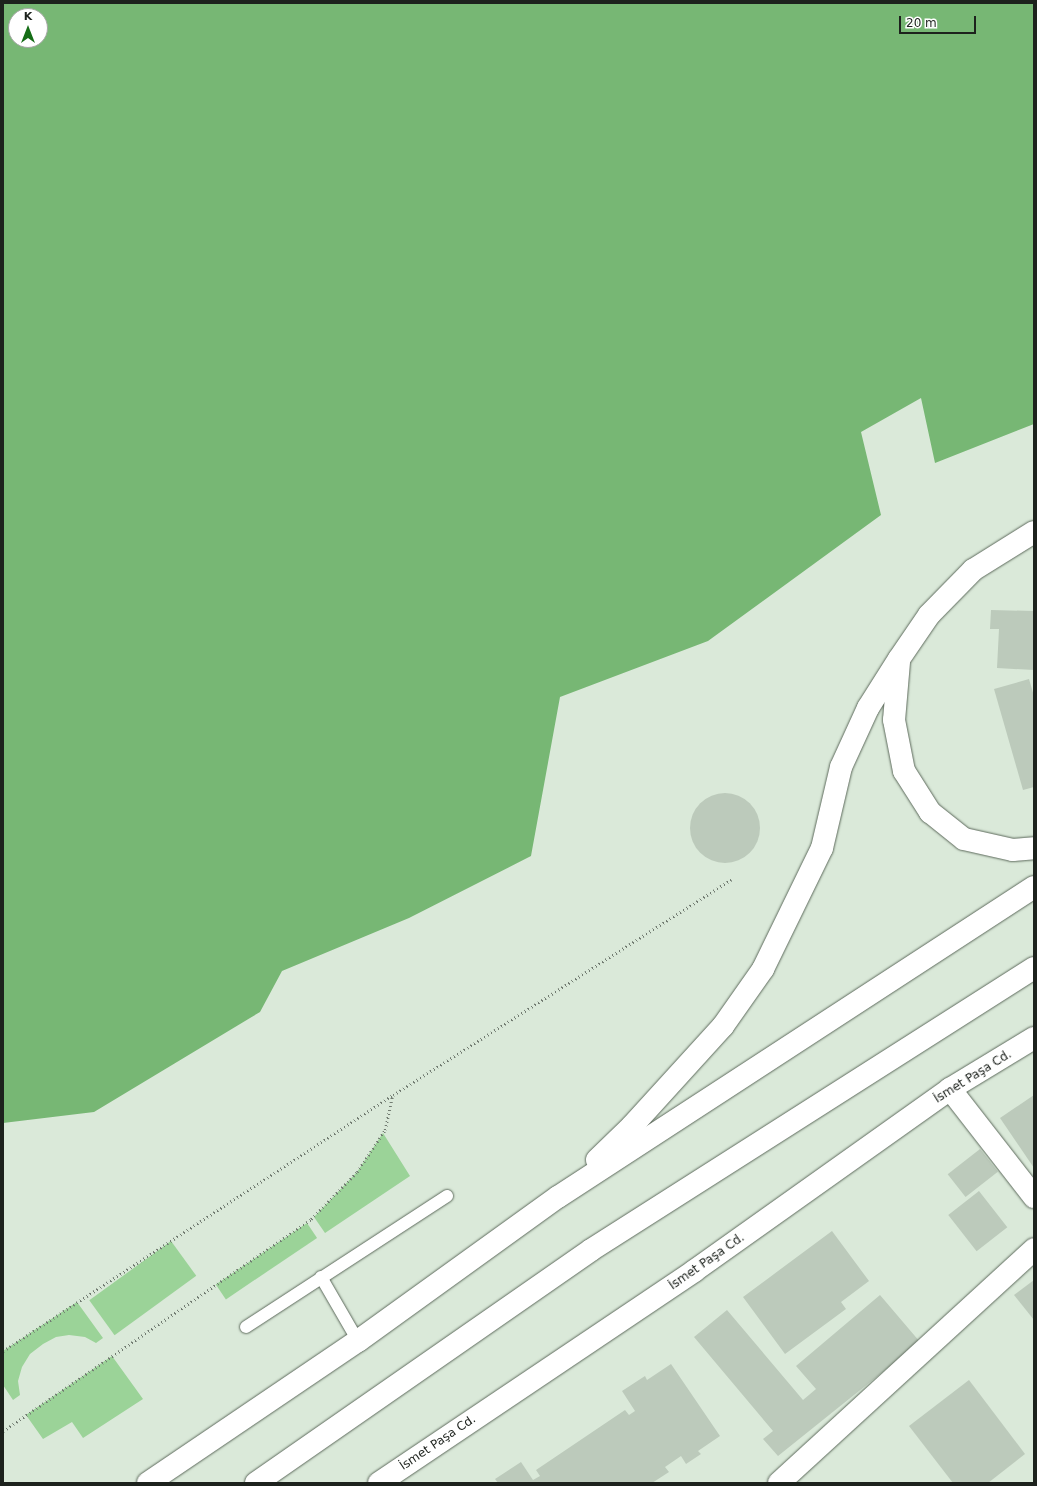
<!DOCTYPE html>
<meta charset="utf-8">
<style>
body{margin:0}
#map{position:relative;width:1037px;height:1486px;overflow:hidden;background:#dae9d9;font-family:"DejaVu Sans",sans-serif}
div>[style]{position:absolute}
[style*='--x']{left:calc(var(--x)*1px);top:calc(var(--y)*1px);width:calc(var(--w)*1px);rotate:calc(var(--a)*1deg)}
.green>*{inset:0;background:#9bd398;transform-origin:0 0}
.water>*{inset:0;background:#77b774}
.building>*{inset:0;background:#bccabb;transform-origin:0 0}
.round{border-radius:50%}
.path>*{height:2.5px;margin-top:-1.25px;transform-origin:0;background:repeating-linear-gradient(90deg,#727c72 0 1px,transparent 0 4px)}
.roads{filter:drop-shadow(0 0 1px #5d6a5c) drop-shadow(0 0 1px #5d6a5c)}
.lane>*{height:12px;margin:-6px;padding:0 6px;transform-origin:6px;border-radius:6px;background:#fff}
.street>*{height:22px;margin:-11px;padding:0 11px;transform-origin:11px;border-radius:11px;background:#fff}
.secondary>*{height:22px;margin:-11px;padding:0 11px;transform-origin:11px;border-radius:11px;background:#fff}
.highway>*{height:22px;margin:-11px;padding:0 11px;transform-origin:11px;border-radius:11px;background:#fff}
span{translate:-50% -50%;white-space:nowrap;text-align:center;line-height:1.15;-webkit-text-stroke:4px #fff;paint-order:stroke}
.street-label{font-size:12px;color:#1d221d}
.frame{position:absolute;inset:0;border:4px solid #1d221d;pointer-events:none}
.north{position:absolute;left:8px;top:8px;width:40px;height:40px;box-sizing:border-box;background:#fff;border:1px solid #a5a7a5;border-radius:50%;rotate:0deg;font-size:11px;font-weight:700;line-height:16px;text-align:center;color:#1d221d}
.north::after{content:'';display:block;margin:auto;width:14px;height:18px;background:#156d16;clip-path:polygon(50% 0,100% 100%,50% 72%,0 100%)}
.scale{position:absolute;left:899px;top:16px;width:77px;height:18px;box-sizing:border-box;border:2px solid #1d221d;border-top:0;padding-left:5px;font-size:12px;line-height:14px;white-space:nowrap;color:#1d221d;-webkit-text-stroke:3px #fff;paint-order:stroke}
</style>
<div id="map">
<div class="green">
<i style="clip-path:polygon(383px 1133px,410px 1176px,325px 1233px,314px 1217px,357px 1172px)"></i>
<i style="left:307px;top:1223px;width:18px;height:110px;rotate:56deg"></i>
<i style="left:171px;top:1241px;width:43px;height:101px;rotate:54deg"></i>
<i style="clip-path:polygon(77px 1302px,103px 1338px,96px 1343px,85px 1337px,69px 1335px,56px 1337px,43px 1344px,30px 1354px,22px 1367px,18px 1381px,20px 1395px,13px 1400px,3px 1385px,3px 1351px)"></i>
<i style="clip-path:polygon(112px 1356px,143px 1399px,83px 1438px,72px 1422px,43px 1439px,26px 1415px)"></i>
</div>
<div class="water">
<i style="clip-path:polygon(evenodd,3px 3px,1034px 3px,1034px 424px,935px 463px,921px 398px,861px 432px,881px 515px,708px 641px,560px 697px,531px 856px,409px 918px,282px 971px,260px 1012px,94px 1112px,3px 1123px,3px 3px,16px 16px,40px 16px,40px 40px,16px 40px,16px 16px)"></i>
</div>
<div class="building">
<i style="clip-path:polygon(991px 610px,1034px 611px,1034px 670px,997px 668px,999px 629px,990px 629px)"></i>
<i style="clip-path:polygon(1029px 679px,1034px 696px,1034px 787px,1023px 790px,994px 689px)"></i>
<i class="round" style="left:690px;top:793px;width:70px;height:70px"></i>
<i style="clip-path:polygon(1034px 1095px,1034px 1168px,1000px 1118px)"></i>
<i style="left:980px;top:1149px;width:29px;height:41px;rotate:52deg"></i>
<i style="left:979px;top:1191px;width:46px;height:39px;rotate:52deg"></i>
<i style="clip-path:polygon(832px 1231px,869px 1281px,841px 1302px,846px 1309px,785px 1354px,743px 1297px)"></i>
<i style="clip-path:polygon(1034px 1280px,1034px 1320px,1014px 1295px)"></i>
<i style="clip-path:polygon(880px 1295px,920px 1342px,778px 1456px,763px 1439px,773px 1431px,694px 1337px,727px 1310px,803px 1400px,816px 1389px,796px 1366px)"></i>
<i style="clip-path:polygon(671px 1364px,720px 1436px,698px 1451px,701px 1454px,686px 1464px,681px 1456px,665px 1467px,669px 1472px,652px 1483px,498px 1483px,495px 1479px,521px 1462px,533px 1480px,540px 1476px,536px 1470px,625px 1410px,629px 1415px,635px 1411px,622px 1391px,645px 1376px,647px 1380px)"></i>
<i style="clip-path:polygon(969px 1380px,1025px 1454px,988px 1483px,953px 1483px,909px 1426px)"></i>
</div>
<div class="path">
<i style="--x:3;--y:1351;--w:467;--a:-33.3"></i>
<i style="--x:393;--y:1095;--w:401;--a:-32.5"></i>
<i style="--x:3;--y:1431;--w:374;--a:-34.5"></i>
<i style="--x:311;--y:1219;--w:66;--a:-45.6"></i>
<i style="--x:357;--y:1172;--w:50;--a:-56.3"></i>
<i style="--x:385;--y:1130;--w:35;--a:-78"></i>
</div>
<div class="roads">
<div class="lane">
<i style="--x:321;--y:1277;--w:74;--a:60"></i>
<i style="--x:246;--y:1327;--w:240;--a:-33.1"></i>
</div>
<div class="street">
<i style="--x:950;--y:1089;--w:137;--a:52.1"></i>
</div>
<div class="secondary">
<i style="--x:899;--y:659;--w:53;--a:-55.7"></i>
<i style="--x:929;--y:615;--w:63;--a:-45.6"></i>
<i style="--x:973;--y:570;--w:72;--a:-31.9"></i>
<i style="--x:379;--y:1483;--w:380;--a:-33.9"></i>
<i style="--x:694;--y:1271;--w:314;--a:-35.4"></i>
<i style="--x:950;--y:1089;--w:98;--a:-31.3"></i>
<i style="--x:779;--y:1483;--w:346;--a:-42.5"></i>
</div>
<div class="highway">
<i style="--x:899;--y:662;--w:58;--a:94.9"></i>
<i style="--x:894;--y:720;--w:52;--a:78.9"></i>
<i style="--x:904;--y:771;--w:49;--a:57.6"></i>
<i style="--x:930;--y:812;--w:43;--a:38.5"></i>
<i style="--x:964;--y:839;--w:50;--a:12.7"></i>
<i style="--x:1013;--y:850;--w:21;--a:-5"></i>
<i style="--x:597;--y:1160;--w:49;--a:-44.2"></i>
<i style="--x:632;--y:1126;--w:135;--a:-47.7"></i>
<i style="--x:723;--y:1026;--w:70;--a:-54.9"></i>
<i style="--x:763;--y:969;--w:135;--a:-64"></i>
<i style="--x:822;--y:848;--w:83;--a:-76.8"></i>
<i style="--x:841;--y:767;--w:65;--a:-65.4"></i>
<i style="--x:868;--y:708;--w:58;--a:-57.7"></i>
<i style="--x:148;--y:1483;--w:254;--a:-34.1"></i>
<i style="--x:358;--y:1341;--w:246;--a:-35.8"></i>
<i style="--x:558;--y:1197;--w:568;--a:-33.07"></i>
<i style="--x:256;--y:1483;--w:408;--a:-34.8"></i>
<i style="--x:591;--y:1250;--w:525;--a:-32.48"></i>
</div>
</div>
<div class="street-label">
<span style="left:973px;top:1077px;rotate:-32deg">İsmet Paşa Cd.</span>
<span style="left:707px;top:1262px;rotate:-35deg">İsmet Paşa Cd.</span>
<span style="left:438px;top:1443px;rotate:-34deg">İsmet Paşa Cd.</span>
</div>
<div class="frame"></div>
<div class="north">K</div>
<div class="scale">20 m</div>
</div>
